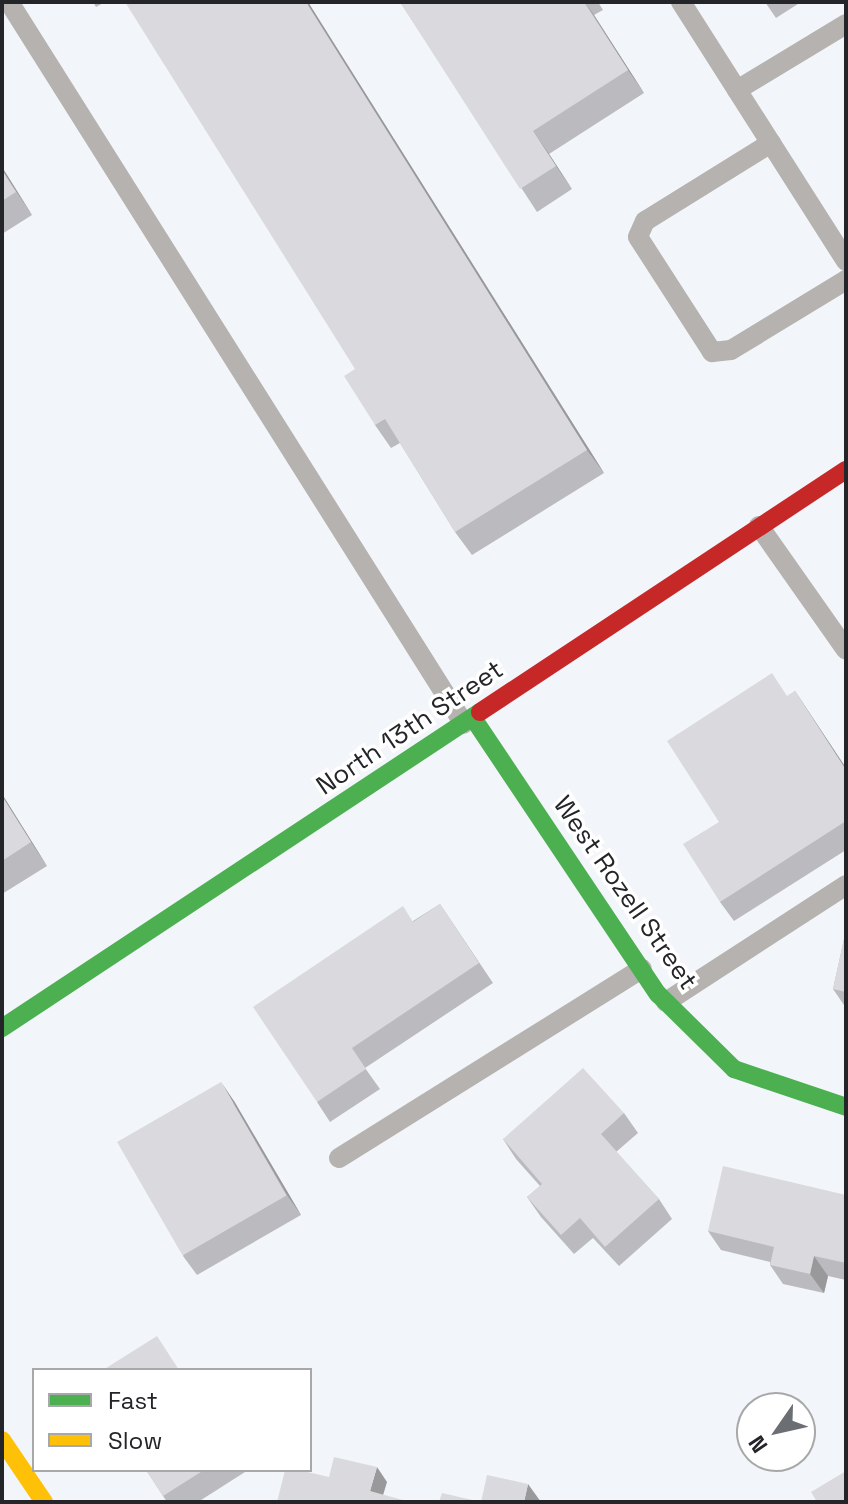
<!DOCTYPE html>
<style>
body{margin:0}
#map{position:relative;width:848px;height:1504px;overflow:hidden;background:#f2f5fa;font-family:"Space Grotesk",sans-serif}
div>[style]{position:absolute}
[style*='--x']{left:calc(var(--x)*1px);top:calc(var(--y)*1px);width:calc(var(--w)*1px);rotate:calc(var(--a)*1deg)}
.lane>*{height:20px;margin:-10px;padding:0 10px;transform-origin:10px;border-radius:10px;background:#b6b2af}
.fast>*{height:18px;margin:-9px;padding:0 9px;transform-origin:9px;border-radius:9px;background:#4caf50}
.slow>*{height:18px;margin:-9px;padding:0 9px;transform-origin:9px;border-radius:9px;background:#ffc107}
.jam>*{height:18px;margin:-9px;padding:0 9px;transform-origin:9px;border-radius:9px;background:#c62828}
.wall>*{inset:0;background:#bbbbbf}
.shaded-wall>*{inset:0;background:#99999b}
.building>*{inset:0;background:#dadade;transform-origin:0 0}
span{translate:-50% -50%;white-space:nowrap;text-align:center;line-height:1.15;-webkit-text-stroke:7px #fff;paint-order:stroke}
.street-label{font-size:26px;color:#232528}
.frame{position:absolute;inset:0;border:4px solid #232528;pointer-events:none}
.legend{position:absolute;left:32px;top:1368px;width:280px;height:104px;box-sizing:border-box;background:#fff;border:2px solid #a7a8a9;margin:0;padding:10px 14px;list-style:none;font-size:24px;color:#232528}
.legend li{display:flex;align-items:center;gap:16px;height:40px}
.legend b{width:40px;border:2px solid #a7a8a9}
.north{position:absolute;left:736px;top:1392px;width:80px;height:80px;box-sizing:border-box;background:#fff;border:2px solid #a7a8a9;border-radius:50%;rotate:236deg;font-size:22px;font-weight:700;line-height:32px;text-align:center;color:#232528}
.north::after{content:'';display:block;margin:auto;width:28px;height:36px;background:#6b6e72;clip-path:polygon(50% 0,100% 100%,50% 72%,0 100%)}
</style>
<div id="map">
<div class="lane">
<i style="--x:9;--y:2;--w:853;--a:57.78"></i>
<i style="--x:681;--y:2;--w:307;--a:57.5"></i>
<i style="--x:737;--y:90;--w:127;--a:-31.2"></i>
<i style="--x:771;--y:143;--w:148;--a:148.2"></i>
<i style="--x:645;--y:221;--w:17;--a:114"></i>
<i style="--x:638;--y:237;--w:137;--a:57.2"></i>
<i style="--x:712;--y:352;--w:19;--a:-6"></i>
<i style="--x:731;--y:350;--w:135;--a:-31.3"></i>
<i style="--x:759;--y:526;--w:151;--a:54.9"></i>
<i style="--x:666;--y:1002;--w:215;--a:-33"></i>
<i style="--x:339;--y:1158;--w:357;--a:-32"></i>
</div>
<div class="fast">
<i style="--x:473;--y:718;--w:332;--a:56.2"></i>
<i style="--x:658;--y:994;--w:107;--a:44.6"></i>
<i style="--x:734;--y:1069;--w:118;--a:18.7"></i>
<i style="--x:2;--y:1028;--w:573;--a:-33.47"></i>
</div>
<div class="slow">
<i style="--x:2;--y:1440;--w:75;--a:55.9"></i>
</div>
<div class="jam">
<i style="--x:480;--y:712;--w:439;--a:-33.5"></i>
</div>
<div class="wall">
<i style="clip-path:polygon(93px 2px,105px 2px,96px 7px)"></i>
<i style="clip-path:polygon(308px 2px,604px 473px,472px 555px,455px 532px,400px 443px,391px 448px,375px 425px,355px 369px)"></i>
<i style="clip-path:polygon(400px 2px,598px 2px,603px 10px,594px 15px,644px 93px,549px 154px,572px 189px,537px 212px)"></i>
<i style="clip-path:polygon(765px 2px,801px 2px,776px 18px)"></i>
<i style="clip-path:polygon(2px 167px,32px 215px,2px 234px)"></i>
<i style="clip-path:polygon(795px 691px,846px 768px,846px 850px,734px 921px,720px 902px,719px 822px,788px 696px)"></i>
<i style="clip-path:polygon(2px 794px,47px 866px,2px 894px)"></i>
<i style="clip-path:polygon(440px 904px,493px 983px,365px 1068px,380px 1089px,330px 1122px,317px 1102px,413px 921px)"></i>
<i style="clip-path:polygon(846px 930px,846px 1008px,833px 989px)"></i>
<i style="clip-path:polygon(234px 1101px,301px 1215px,197px 1275px,183px 1256px)"></i>
<i style="clip-path:polygon(624px 1113px,638px 1133px,616px 1152px,659px 1199px,672px 1219px,619px 1266px,593px 1238px,574px 1254px,541px 1217px,527px 1197px,540px 1186px,516px 1159px,503px 1139px)"></i>
<i style="clip-path:polygon(846px 1195px,846px 1280px,828px 1276px,824px 1293px,783px 1284px,770px 1265px,770px 1262px,721px 1250px,708px 1231px)"></i>
<i style="clip-path:polygon(146px 1470px,243px 1470px,245px 1472px,198px 1502px,167px 1502px)"></i>
</div>
<div class="shaded-wall">
<i style="clip-path:polygon(306px 2px,308px 2px,604px 473px,587px 450px)"></i>
<i style="clip-path:polygon(585px 2px,594px 15px,644px 93px,628px 70px)"></i>
<i style="clip-path:polygon(533px 131px,549px 154px,572px 189px,556px 166px)"></i>
<i style="clip-path:polygon(2px 167px,32px 215px,2px 170px)"></i>
<i style="clip-path:polygon(795px 691px,846px 768px,846px 770px)"></i>
<i style="clip-path:polygon(2px 794px,47px 866px,31px 842px,2px 796px)"></i>
<i style="clip-path:polygon(221px 1082px,234px 1101px,301px 1215px,287px 1195px)"></i>
<i style="clip-path:polygon(814px 1256px,828px 1276px,824px 1293px,810px 1274px)"></i>
<i style="clip-path:polygon(377px 1467px,387px 1482px,381px 1502px,370px 1491px)"></i>
<i style="clip-path:polygon(528px 1484px,541px 1502px,524px 1502px)"></i>
</div>
<div class="building">
<i style="clip-path:polygon(125px 2px,306px 2px,587px 450px,455px 532px,385px 419px,375px 425px,344px 376px,355px 369px)"></i>
<i style="clip-path:polygon(400px 2px,584px 2px,628px 70px,533px 131px,556px 166px,520px 189px)"></i>
<i style="clip-path:polygon(2px 170px,16px 192px,2px 201px)"></i>
<i style="clip-path:polygon(772px 673px,787px 696px,795px 691px,846px 770px,846px 821px,720px 902px,683px 844px,719px 822px,667px 741px)"></i>
<i style="clip-path:polygon(2px 796px,31px 842px,2px 861px)"></i>
<i style="clip-path:polygon(440px 904px,479px 963px,352px 1048px,366px 1069px,317px 1102px,253px 1007px,403px 906px,413px 922px)"></i>
<i style="clip-path:polygon(846px 930px,846px 992px,833px 989px)"></i>
<i style="clip-path:polygon(583px 1068px,624px 1113px,601px 1134px,659px 1199px,605px 1247px,580px 1218px,561px 1235px,527px 1197px,542px 1184px,503px 1139px)"></i>
<i style="left:221px;top:1082px;width:131px;height:120px;rotate:60deg"></i>
<i style="clip-path:polygon(723px 1166px,846px 1195px,846px 1263px,814px 1256px,810px 1274px,770px 1265px,774px 1247px,708px 1231px)"></i>
<i style="clip-path:polygon(157px 1336px,179px 1370px,103px 1370px)"></i>
<i style="clip-path:polygon(334px 1457px,377px 1467px,370px 1491px,410px 1502px,277px 1502px,285px 1470px,299px 1470px,329px 1477px)"></i>
<i style="clip-path:polygon(146px 1470px,204px 1470px,163px 1496px)"></i>
<i style="clip-path:polygon(846px 1471px,846px 1502px,817px 1502px,811px 1492px)"></i>
<i style="clip-path:polygon(487px 1475px,528px 1484px,524px 1502px,481px 1502px)"></i>
<i style="clip-path:polygon(442px 1493px,481px 1502px,439px 1502px)"></i>
</div>
<div class="street-label">
<span style="left:410px;top:728px;rotate:-34deg">North 13th Street</span>
<span style="left:625px;top:893px;rotate:55deg">West Rozell Street</span>
</div>
<div class="frame"></div>
<ul class="legend">
<li><b style="height:10px;background:#4caf50"></b>Fast</li>
<li><b style="height:10px;background:#ffc107"></b>Slow</li>
</ul>
<div class="north">N</div>
</div>
